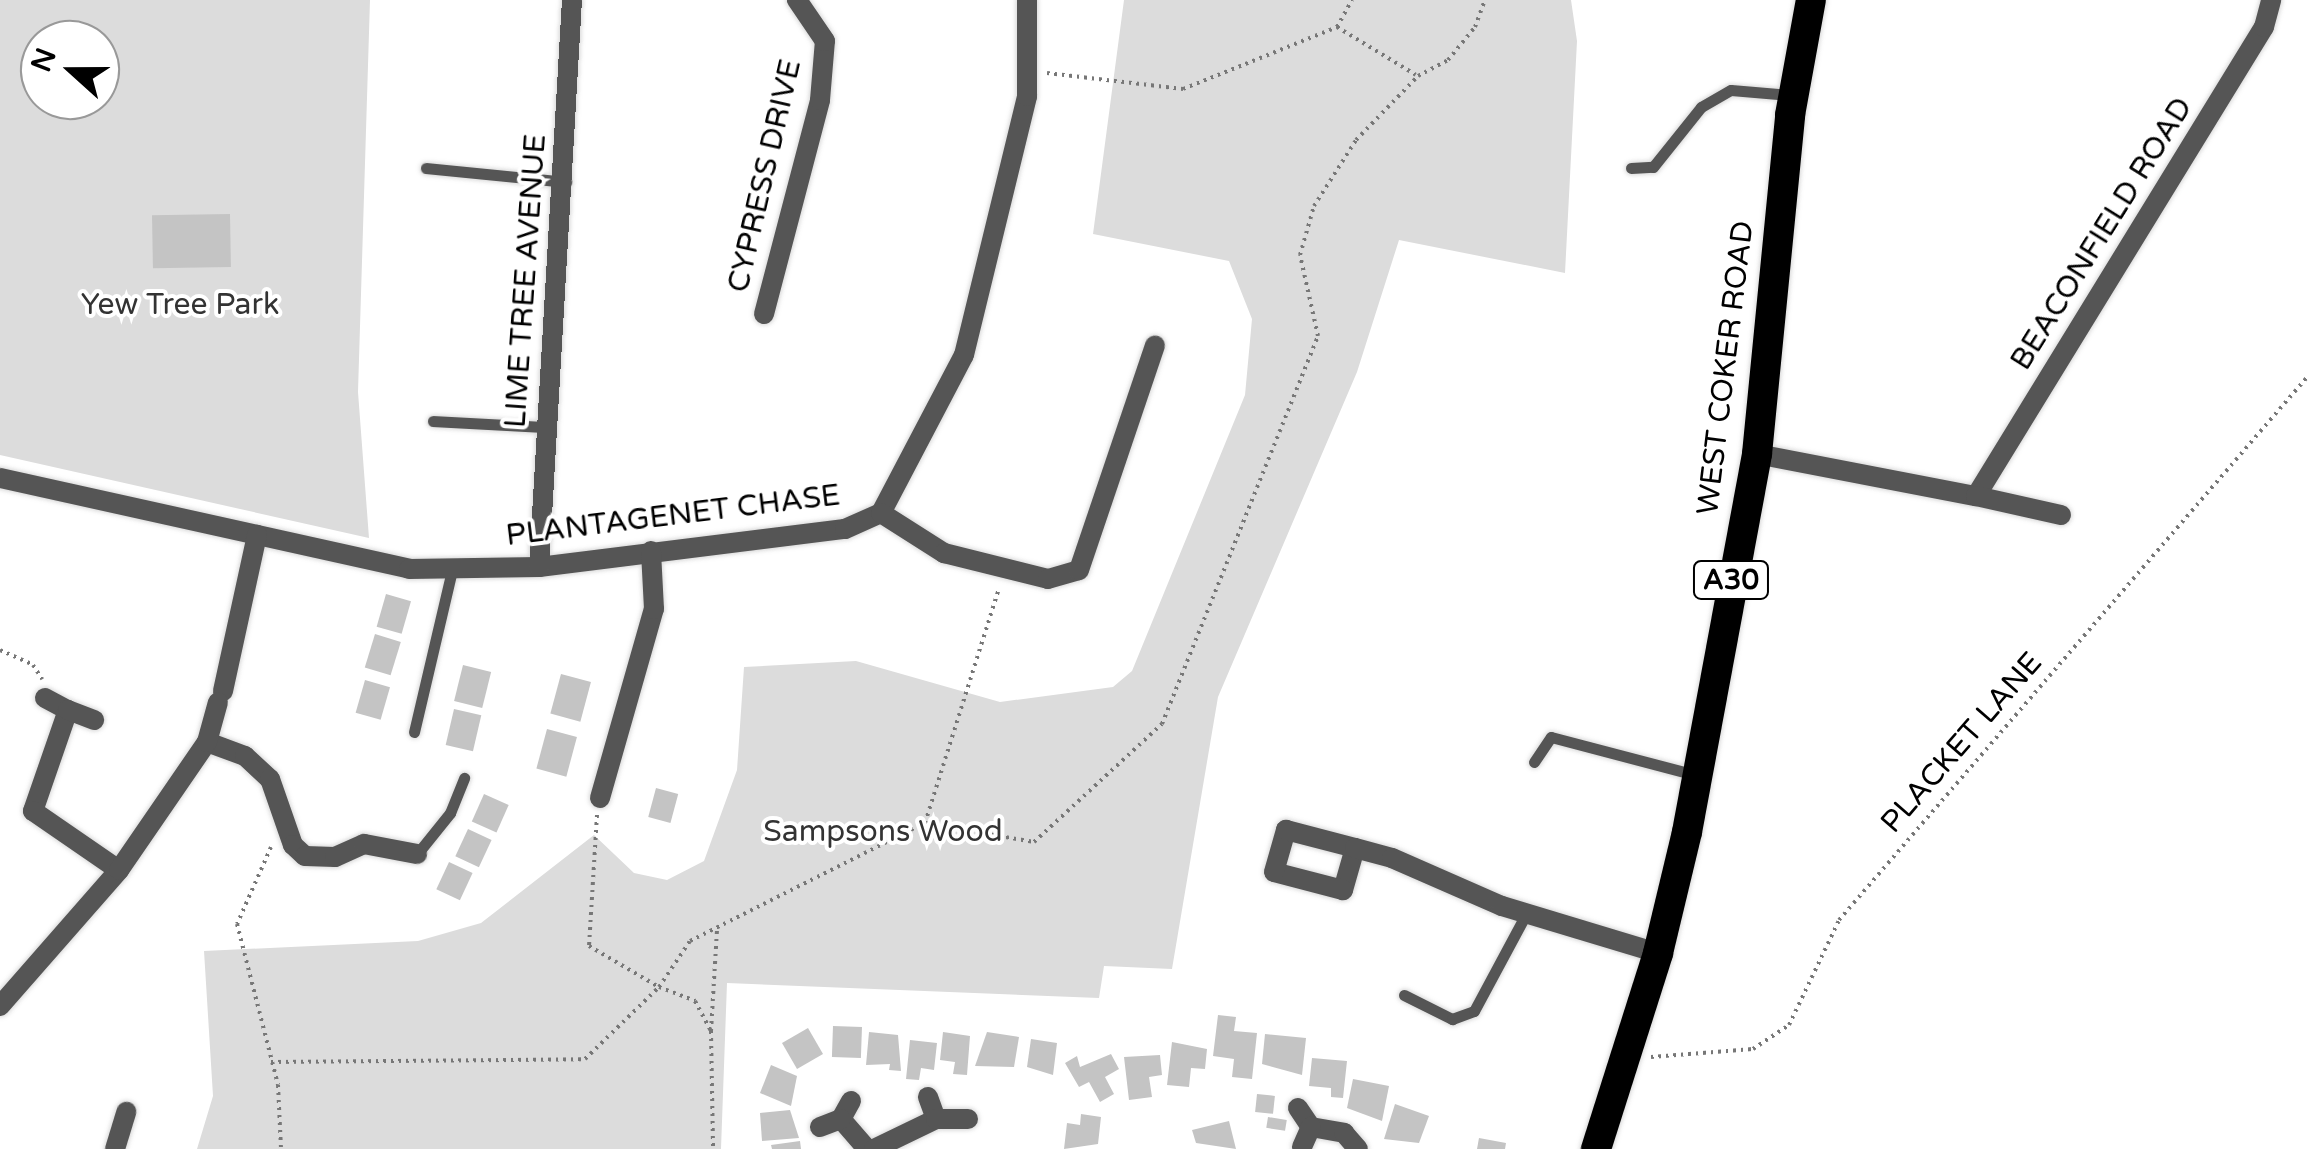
<!DOCTYPE html>
<style>
body{margin:0}
#map{position:relative;width:2308px;height:1149px;overflow:hidden;background:#fff;font-family:"Varela Round",sans-serif}
div>[style]{position:absolute}
[style*='--x']{left:calc(var(--x)*1px);top:calc(var(--y)*1px);width:calc(var(--w)*1px);rotate:calc(var(--a)*1deg)}
.green>*{inset:0;background:#dcdcdc}
.building>*{inset:0;background:#c4c4c4;transform-origin:0 0}
.path>*{height:4px;margin-top:-2px;transform-origin:0;background:repeating-linear-gradient(90deg,#777 0 2.5px,transparent 0 7.5px)}
.roads{filter:drop-shadow(0 0 2px #dbdbdb) drop-shadow(0 0 2px #dbdbdb)}
.lane>*{height:11px;margin:-5.5px;padding:0 5.5px;transform-origin:5.5px;border-radius:5.5px;background:#555}
.street>*{height:20px;margin:-10px;padding:0 10px;transform-origin:10px;border-radius:10px;background:#555}
.highway>*{height:30px;margin:-15px;padding:0 15px;transform-origin:15px;border-radius:15px;background:#000}
span{translate:-50% -50%;white-space:nowrap;text-align:center;line-height:1.15;-webkit-text-stroke:8px #fff;paint-order:stroke}
.shield-label span{padding:2px 8px;background:#fff;border:2px solid;border-radius:8px;-webkit-text-stroke-width:0}
.shield-label{font-size:28px;color:#000;font-weight:700}
.street-label{font-size:30px;color:#000}
.park-label{font-size:30px;color:#333}
.north{position:absolute;left:20px;top:20px;width:100px;height:100px;box-sizing:border-box;background:#fff;border:2px solid #999;border-radius:50%;rotate:291deg;font-size:28px;font-weight:700;line-height:40px;text-align:center;color:#000}
.north::after{content:'';display:block;margin:auto;width:35px;height:45px;background:#000;clip-path:polygon(50% 0,100% 100%,50% 72%,0 100%)}
</style>
<div id="map">
<div class="green">
<i style="clip-path:polygon(evenodd,0 0,370px 0,358px 392px,369px 538px,0 455px,0 0,40px 40px,100px 40px,100px 100px,40px 100px,40px 40px)"></i>
<i style="clip-path:polygon(1124px 0,1571px 0,1577px 41px,1565px 273px,1399px 240px,1357px 372px,1218px 697px,1172px 969px,1104px 966px,1099px 998px,727px 983px,721px 1149px,197px 1149px,213px 1096px,204px 951px,418px 941px,481px 923px,594px 835px,634px 873px,667px 880px,704px 861px,737px 770px,744px 667px,856px 661px,1000px 702px,1113px 687px,1132px 671px,1245px 395px,1252px 319px,1229px 261px,1093px 234px)"></i>
</div>
<div class="building">
<i style="left:230px;top:214px;width:53px;height:78px;rotate:89deg"></i>
<i style="left:386px;top:594px;width:26px;height:34px;rotate:16deg"></i>
<i style="left:375px;top:634px;width:27px;height:35px;rotate:17deg"></i>
<i style="left:463px;top:665px;width:29px;height:37px;rotate:14deg"></i>
<i style="left:561px;top:674px;width:31px;height:41px;rotate:15deg"></i>
<i style="left:365px;top:680px;width:26px;height:34px;rotate:16deg"></i>
<i style="left:454px;top:709px;width:28px;height:37px;rotate:13deg"></i>
<i style="left:547px;top:729px;width:31px;height:41px;rotate:15deg"></i>
<i style="left:656px;top:788px;width:23px;height:30px;rotate:15deg"></i>
<i style="left:484px;top:794px;width:27px;height:30px;rotate:24deg"></i>
<i style="left:468px;top:829px;width:26px;height:30px;rotate:25deg"></i>
<i style="left:449px;top:862px;width:26px;height:30px;rotate:25deg"></i>
<i style="clip-path:polygon(1218px 1015px,1236px 1017px,1234px 1031px,1257px 1033px,1252px 1079px,1232px 1077px,1234px 1059px,1213px 1056px)"></i>
<i style="left:833px;top:1026px;width:29px;height:31px;rotate:2deg"></i>
<i style="left:808px;top:1028px;width:30px;height:30px;rotate:60deg"></i>
<i style="clip-path:polygon(869px 1032px,898px 1035px,901px 1071px,889px 1070px,890px 1064px,866px 1065px)"></i>
<i style="clip-path:polygon(943px 1032px,970px 1036px,967px 1075px,953px 1074px,955px 1062px,940px 1060px)"></i>
<i style="clip-path:polygon(987px 1032px,1019px 1037px,1014px 1067px,975px 1066px)"></i>
<i style="clip-path:polygon(1265px 1034px,1306px 1038px,1302px 1075px,1262px 1064px)"></i>
<i style="clip-path:polygon(1031px 1039px,1057px 1043px,1053px 1075px,1027px 1067px)"></i>
<i style="clip-path:polygon(910px 1040px,937px 1043px,934px 1070px,921px 1068px,919px 1080px,906px 1079px)"></i>
<i style="clip-path:polygon(1172px 1042px,1207px 1049px,1205px 1069px,1191px 1068px,1189px 1087px,1167px 1085px)"></i>
<i style="clip-path:polygon(1111px 1054px,1119px 1069px,1105px 1077px,1114px 1094px,1100px 1102px,1089px 1082px,1079px 1087px,1065px 1063px,1077px 1056px,1080px 1067px)"></i>
<i style="clip-path:polygon(1160px 1055px,1162px 1075px,1149px 1077px,1152px 1097px,1129px 1100px,1124px 1057px)"></i>
<i style="clip-path:polygon(1312px 1058px,1347px 1061px,1343px 1098px,1331px 1097px,1331px 1088px,1309px 1086px)"></i>
<i style="clip-path:polygon(771px 1065px,797px 1076px,791px 1106px,760px 1093px)"></i>
<i style="clip-path:polygon(1353px 1079px,1389px 1086px,1382px 1121px,1347px 1108px)"></i>
<i style="left:1257px;top:1094px;width:18px;height:18px;rotate:6deg"></i>
<i style="clip-path:polygon(1395px 1104px,1429px 1116px,1419px 1143px,1384px 1139px)"></i>
<i style="clip-path:polygon(790px 1110px,799px 1138px,762px 1141px,760px 1113px)"></i>
<i style="clip-path:polygon(1081px 1114px,1101px 1117px,1098px 1144px,1064px 1149px,1067px 1123px,1080px 1125px)"></i>
<i style="left:1268px;top:1117px;width:19px;height:11px;rotate:9deg"></i>
<i style="clip-path:polygon(1229px 1121px,1236px 1149px,1196px 1143px,1192px 1130px)"></i>
<i style="clip-path:polygon(1479px 1138px,1506px 1143px,1505px 1149px,1477px 1149px)"></i>
<i style="clip-path:polygon(800px 1141px,801px 1149px,772px 1149px,771px 1145px)"></i>
</div>
<div class="path">
<i style="--x:1337;--y:27;--w:31;--a:-61"></i>
<i style="--x:1047;--y:73;--w:137;--a:6.7"></i>
<i style="--x:1183;--y:89;--w:166;--a:-21.9"></i>
<i style="--x:1337;--y:27;--w:92;--a:31.3"></i>
<i style="--x:0;--y:650;--w:36;--a:24"></i>
<i style="--x:33;--y:665;--w:17;--a:57"></i>
<i style="--x:597;--y:815;--w:131;--a:93.5"></i>
<i style="--x:589;--y:946;--w:81;--a:30.4"></i>
<i style="--x:659;--y:987;--w:55;--a:-56"></i>
<i style="--x:690;--y:941;--w:263;--a:-26.7"></i>
<i style="--x:925;--y:823;--w:111;--a:9.9"></i>
<i style="--x:1034;--y:842;--w:174;--a:-42.7"></i>
<i style="--x:1162;--y:724;--w:418;--a:-68.1"></i>
<i style="--x:1318;--y:336;--w:83;--a:-102.5"></i>
<i style="--x:1300;--y:255;--w:51;--a:-74.1"></i>
<i style="--x:1314;--y:206;--w:78;--a:-57.5"></i>
<i style="--x:1356;--y:140;--w:89;--a:-45.9"></i>
<i style="--x:1418;--y:76;--w:34;--a:-28"></i>
<i style="--x:1448;--y:60;--w:43;--a:-50.7"></i>
<i style="--x:1475;--y:27;--w:29;--a:-70"></i>
<i style="--x:925;--y:823;--w:245;--a:-72.5"></i>
<i style="--x:271;--y:847;--w:84;--a:113.8"></i>
<i style="--x:237;--y:924;--w:166;--a:75.7"></i>
<i style="--x:278;--y:1085;--w:64;--a:87.3"></i>
<i style="--x:711;--y:1031;--w:101;--a:-86.6"></i>
<i style="--x:1651;--y:1057;--w:102;--a:-4.5"></i>
<i style="--x:1753;--y:1049;--w:43;--a:-33.7"></i>
<i style="--x:1789;--y:1025;--w:116;--a:-64.5"></i>
<i style="--x:1839;--y:920;--w:718;--a:-49.23"></i>
<i style="--x:271;--y:1062;--w:314;--a:-0.5"></i>
<i style="--x:585;--y:1059;--w:103;--a:-44.2"></i>
<i style="--x:659;--y:987;--w:39;--a:21"></i>
<i style="--x:695;--y:1001;--w:34;--a:62"></i>
<i style="--x:711;--y:1031;--w:118;--a:89"></i>
</div>
<div class="roads">
<div class="lane">
<i style="--x:426;--y:168;--w:141;--a:5.7"></i>
<i style="--x:1631;--y:168;--w:22;--a:-3"></i>
<i style="--x:1653;--y:167;--w:77;--a:-51.3"></i>
<i style="--x:1701;--y:107;--w:34;--a:-30"></i>
<i style="--x:1731;--y:90;--w:59;--a:4.8"></i>
<i style="--x:433;--y:421;--w:110;--a:3.1"></i>
<i style="--x:414;--y:732;--w:166;--a:-76.8"></i>
<i style="--x:1534;--y:762;--w:30;--a:-56"></i>
<i style="--x:1551;--y:737;--w:150;--a:14.7"></i>
<i style="--x:417;--y:854;--w:53;--a:-51.2"></i>
<i style="--x:450;--y:813;--w:38;--a:-68"></i>
<i style="--x:1404;--y:995;--w:54;--a:26.6"></i>
<i style="--x:1452;--y:1019;--w:23;--a:-20"></i>
<i style="--x:1474;--y:1011;--w:110;--a:-61.8"></i>
</div>
<div class="street">
<i style="--x:764;--y:314;--w:221;--a:-75.3"></i>
<i style="--x:820;--y:100;--w:59;--a:-85.2"></i>
<i style="--x:825;--y:41;--w:50;--a:-124.3"></i>
<i style="--x:1757;--y:454;--w:223;--a:10.9"></i>
<i style="--x:1976;--y:496;--w:550;--a:-58.45"></i>
<i style="--x:2264;--y:27;--w:28;--a:-75"></i>
<i style="--x:0;--y:478;--w:419;--a:12.5"></i>
<i style="--x:409;--y:569;--w:130;--a:-0.9"></i>
<i style="--x:539;--y:567;--w:308;--a:-7.1"></i>
<i style="--x:845;--y:529;--w:39;--a:-24"></i>
<i style="--x:881;--y:513;--w:178;--a:-62.3"></i>
<i style="--x:964;--y:355;--w:267;--a:-76.3"></i>
<i style="--x:1027;--y:96;--w:96;--a:-90"></i>
<i style="--x:1976;--y:496;--w:87;--a:12.6"></i>
<i style="--x:881;--y:513;--w:75;--a:32.4"></i>
<i style="--x:944;--y:553;--w:107;--a:14"></i>
<i style="--x:1048;--y:579;--w:32;--a:-16"></i>
<i style="--x:1079;--y:570;--w:237;--a:-71.3"></i>
<i style="--x:539;--y:567;--w:568;--a:-86.67"></i>
<i style="--x:223;--y:691;--w:160;--a:-77.7"></i>
<i style="--x:45;--y:698;--w:26;--a:28"></i>
<i style="--x:68;--y:710;--w:107;--a:109.1"></i>
<i style="--x:33;--y:811;--w:104;--a:34.5"></i>
<i style="--x:68;--y:710;--w:28;--a:21"></i>
<i style="--x:207;--y:742;--w:40;--a:20.2"></i>
<i style="--x:245;--y:756;--w:34;--a:43"></i>
<i style="--x:270;--y:779;--w:70;--a:70.8"></i>
<i style="--x:293;--y:845;--w:16;--a:43"></i>
<i style="--x:305;--y:856;--w:30;--a:2"></i>
<i style="--x:335;--y:857;--w:32;--a:-24"></i>
<i style="--x:364;--y:844;--w:54;--a:10.7"></i>
<i style="--x:600;--y:798;--w:197;--a:-74.1"></i>
<i style="--x:654;--y:609;--w:58;--a:-93"></i>
<i style="--x:1355;--y:848;--w:44;--a:105.9"></i>
<i style="--x:1343;--y:890;--w:71;--a:-165.4"></i>
<i style="--x:1274;--y:872;--w:44;--a:-74.1"></i>
<i style="--x:1286;--y:830;--w:71;--a:14.6"></i>
<i style="--x:1355;--y:848;--w:38;--a:15"></i>
<i style="--x:1392;--y:858;--w:120;--a:23.6"></i>
<i style="--x:1502;--y:906;--w:163;--a:16.8"></i>
<i style="--x:0;--y:1006;--w:181;--a:-48.8"></i>
<i style="--x:119;--y:870;--w:155;--a:-55.5"></i>
<i style="--x:207;--y:742;--w:41;--a:-74.6"></i>
<i style="--x:928;--y:1097;--w:23;--a:70"></i>
<i style="--x:851;--y:1101;--w:21;--a:119"></i>
<i style="--x:841;--y:1119;--w:40;--a:49"></i>
<i style="--x:1298;--y:1108;--w:23;--a:56"></i>
<i style="--x:1311;--y:1127;--w:34;--a:10"></i>
<i style="--x:1344;--y:1133;--w:21;--a:49"></i>
<i style="--x:820;--y:1127;--w:22;--a:-21"></i>
<i style="--x:1302;--y:1147;--w:22;--a:-66"></i>
<i style="--x:115;--y:1149;--w:39;--a:-73"></i>
<i style="--x:874;--y:1149;--w:69;--a:-25.8"></i>
<i style="--x:936;--y:1119;--w:32;--a:0"></i>
</div>
<div class="highway">
<i style="--x:1596;--y:1149;--w:206;--a:-72.4"></i>
<i style="--x:1658;--y:953;--w:124;--a:-76.5"></i>
<i style="--x:1687;--y:832;--w:384;--a:-79.5"></i>
<i style="--x:1757;--y:454;--w:341;--a:-84.4"></i>
<i style="--x:1790;--y:115;--w:117;--a:-79.7"></i>
</div>
</div>
<div class="shield-label">
<span style="left:1731px;top:580px">A30</span>
</div>
<div class="street-label">
<span style="left:765px;top:176px;rotate:-77deg">CYPRESS DRIVE</span>
<span style="left:2102px;top:234px;rotate:-58deg">BEACONFIELD ROAD</span>
<span style="left:526px;top:281px;rotate:-86deg">LIME TREE AVENUE</span>
<span style="left:1726px;top:368px;rotate:-83deg">WEST COKER ROAD</span>
<span style="left:673px;top:516px;rotate:-7deg">PLANTAGENET CHASE</span>
<span style="left:1962px;top:743px;rotate:-49deg">PLACKET LANE</span>
</div>
<div class="park-label">
<span style="left:180px;top:305px">Yew Tree Park</span>
<span style="left:883px;top:832px">Sampsons Wood</span>
</div>
<div class="north">N</div>
</div>
